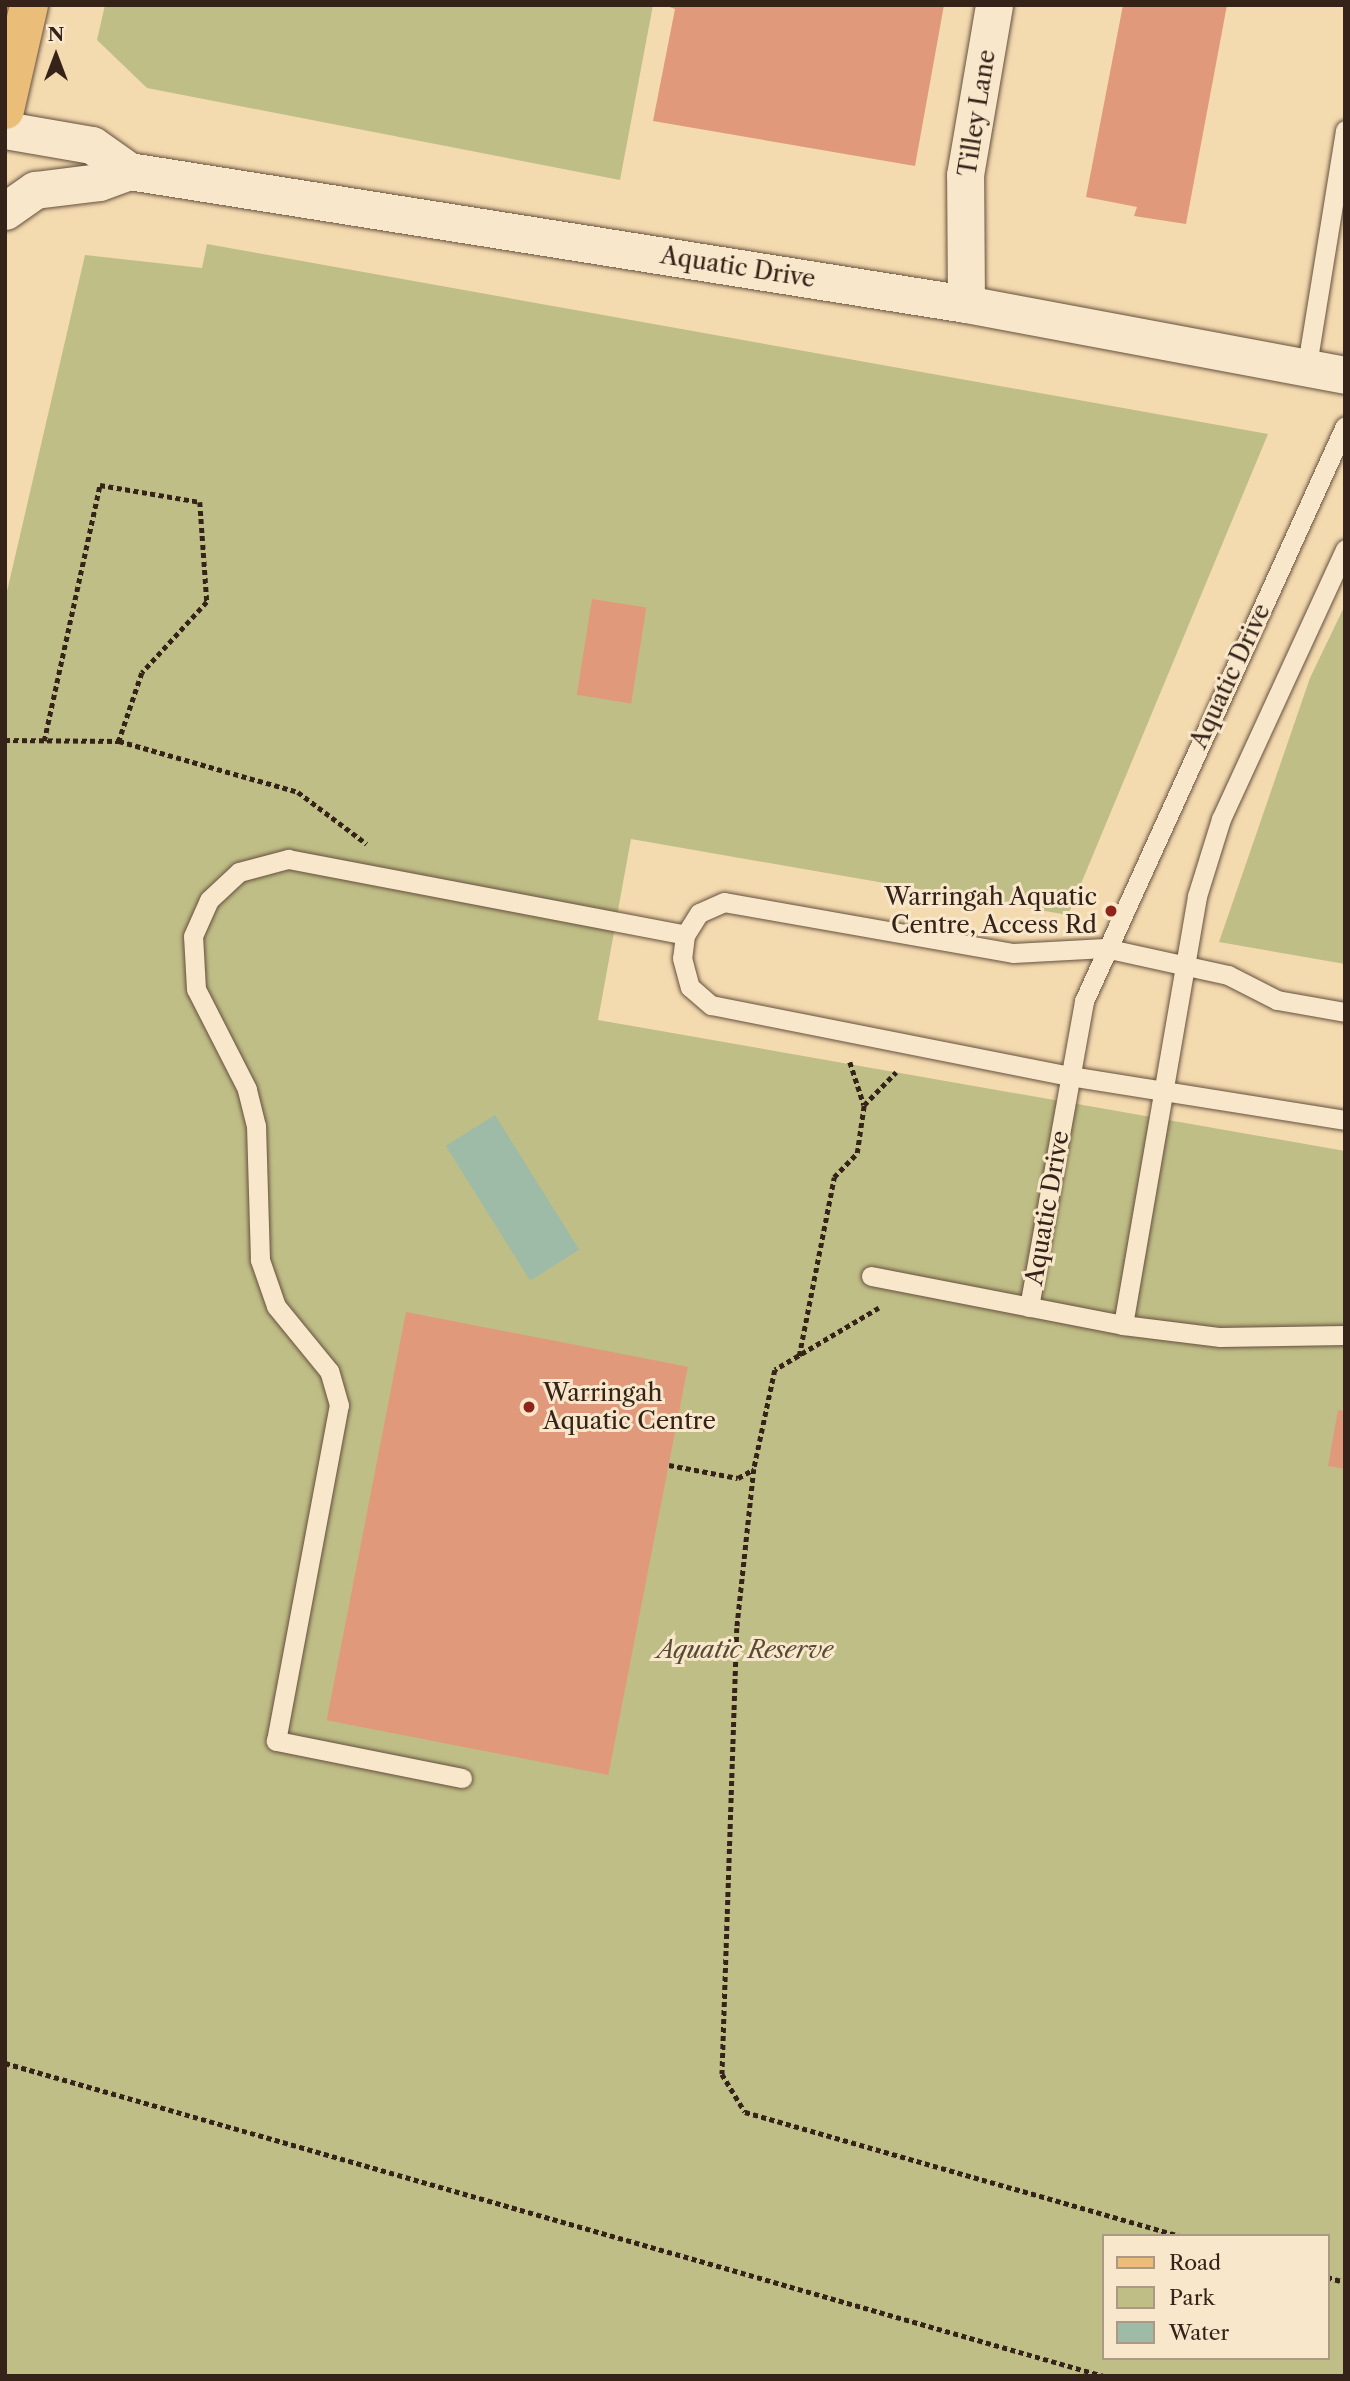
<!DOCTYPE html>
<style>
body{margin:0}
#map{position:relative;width:1350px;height:2381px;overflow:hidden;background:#f4daaf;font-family:"Libre Caslon Text",serif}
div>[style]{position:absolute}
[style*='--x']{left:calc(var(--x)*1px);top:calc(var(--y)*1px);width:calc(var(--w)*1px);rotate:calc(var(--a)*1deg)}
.green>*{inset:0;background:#c0be87}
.water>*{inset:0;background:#9dbba6;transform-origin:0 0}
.building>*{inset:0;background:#e0997b;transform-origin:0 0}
.path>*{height:4.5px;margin-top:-2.25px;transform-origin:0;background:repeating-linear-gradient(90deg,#35231a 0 5px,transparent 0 8.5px)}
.roads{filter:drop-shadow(0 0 2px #65513f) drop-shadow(0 0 2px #65513f)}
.lane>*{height:19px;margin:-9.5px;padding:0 9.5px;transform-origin:9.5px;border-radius:9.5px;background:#f8e7cb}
.street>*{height:37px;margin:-18.5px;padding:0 18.5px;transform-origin:18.5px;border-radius:18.5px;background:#f8e7cb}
.primary>*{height:38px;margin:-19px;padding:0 19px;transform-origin:19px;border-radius:19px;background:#eabd78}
.dots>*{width:19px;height:19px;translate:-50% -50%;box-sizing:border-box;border:4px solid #f8e7cb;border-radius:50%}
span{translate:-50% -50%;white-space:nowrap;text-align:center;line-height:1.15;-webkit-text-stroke:6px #f8e7cb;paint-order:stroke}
.street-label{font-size:24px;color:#35231a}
.poi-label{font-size:24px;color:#35231a}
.right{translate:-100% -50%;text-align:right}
.left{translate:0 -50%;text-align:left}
.park-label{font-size:24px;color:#584a35;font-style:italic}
.frame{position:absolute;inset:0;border:7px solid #35231a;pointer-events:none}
.legend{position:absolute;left:1102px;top:2234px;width:228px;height:126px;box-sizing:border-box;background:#f8e7cb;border:2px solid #aa9984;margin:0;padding:9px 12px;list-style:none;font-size:21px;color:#35231a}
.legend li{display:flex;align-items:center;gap:14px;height:35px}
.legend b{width:35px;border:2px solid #aa9984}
.north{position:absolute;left:21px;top:21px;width:70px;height:70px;-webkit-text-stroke:5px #f8e7cb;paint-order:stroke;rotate:0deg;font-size:19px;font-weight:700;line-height:28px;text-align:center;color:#35231a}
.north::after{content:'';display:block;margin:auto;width:24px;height:32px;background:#35231a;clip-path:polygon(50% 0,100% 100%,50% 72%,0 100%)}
</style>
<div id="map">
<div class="green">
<i style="clip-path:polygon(105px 5px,653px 5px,620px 180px,147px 88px,97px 40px)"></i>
<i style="clip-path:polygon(evenodd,207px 244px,1268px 434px,1068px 915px,631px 839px,598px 1020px,1345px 1151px,1345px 2376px,5px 2376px,5px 600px,85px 255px,202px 268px,207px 244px,1103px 2236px,1327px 2236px,1327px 2358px,1103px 2358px,1103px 2236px)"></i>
<i style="clip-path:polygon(1345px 605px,1345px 964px,1219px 942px,1310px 678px)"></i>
</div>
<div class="water">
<i style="left:495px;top:1115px;width:159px;height:58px;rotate:58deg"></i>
</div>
<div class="building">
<i style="clip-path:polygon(664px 5px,944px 5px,915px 166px,653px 121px,675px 9px)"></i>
<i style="clip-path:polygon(1123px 5px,1227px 5px,1186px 224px,1134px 216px,1137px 207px,1086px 197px)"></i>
<i style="left:592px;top:599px;width:55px;height:97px;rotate:9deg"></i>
<i style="left:406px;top:1312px;width:287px;height:416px;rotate:11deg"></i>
<i style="clip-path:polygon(1338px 1410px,1345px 1411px,1345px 1469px,1328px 1466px)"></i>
</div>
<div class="path">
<i style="--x:5;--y:740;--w:114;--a:0.5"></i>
<i style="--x:119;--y:741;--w:186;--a:15.9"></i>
<i style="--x:298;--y:792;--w:86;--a:37"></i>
<i style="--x:44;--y:741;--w:262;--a:-77.7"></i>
<i style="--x:100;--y:485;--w:101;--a:9.6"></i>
<i style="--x:200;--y:502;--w:100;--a:86"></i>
<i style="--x:207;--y:602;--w:96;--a:132.5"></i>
<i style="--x:142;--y:673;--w:72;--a:108.7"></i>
<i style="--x:850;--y:1062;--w:45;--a:72"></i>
<i style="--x:879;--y:1308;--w:121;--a:149.2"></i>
<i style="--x:775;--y:1370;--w:101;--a:102"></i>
<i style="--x:754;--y:1469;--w:160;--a:96.1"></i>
<i style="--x:737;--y:1628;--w:446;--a:91.9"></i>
<i style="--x:722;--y:2074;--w:44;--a:58.8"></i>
<i style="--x:745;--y:2112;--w:452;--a:15.9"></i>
<i style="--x:799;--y:1356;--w:182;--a:-78.9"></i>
<i style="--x:834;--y:1177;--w:33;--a:-46"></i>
<i style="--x:857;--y:1153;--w:49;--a:-81.7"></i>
<i style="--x:864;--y:1105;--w:46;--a:-45.9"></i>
<i style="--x:669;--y:1465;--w:70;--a:10.7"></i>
<i style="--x:738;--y:1478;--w:18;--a:-29"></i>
<i style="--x:5;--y:2063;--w:1143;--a:15.9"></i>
<i style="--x:1327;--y:2277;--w:19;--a:16"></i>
</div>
<div class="roads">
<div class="lane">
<i style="--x:1307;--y:365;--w:238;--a:-80.8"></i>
<i style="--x:1345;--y:1012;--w:69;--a:-170"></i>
<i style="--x:1277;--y:1000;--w:55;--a:-153"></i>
<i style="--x:1228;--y:975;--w:126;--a:-167.6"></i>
<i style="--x:1105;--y:948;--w:92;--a:176.9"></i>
<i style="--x:1013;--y:953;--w:293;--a:-170"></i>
<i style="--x:724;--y:902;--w:27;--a:156"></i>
<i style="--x:699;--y:913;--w:26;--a:122"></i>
<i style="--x:685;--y:935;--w:23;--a:97"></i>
<i style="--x:682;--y:958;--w:30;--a:75"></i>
<i style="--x:690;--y:987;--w:28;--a:41"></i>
<i style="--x:711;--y:1005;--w:366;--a:11.2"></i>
<i style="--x:1070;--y:1076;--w:278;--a:9.1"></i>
<i style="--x:871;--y:1276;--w:257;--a:11"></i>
<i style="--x:1123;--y:1325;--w:98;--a:7.1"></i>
<i style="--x:1220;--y:1337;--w:125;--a:-0.9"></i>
<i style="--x:1029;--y:1307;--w:311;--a:-79.8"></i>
<i style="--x:1084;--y:1001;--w:631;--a:-65.59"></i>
<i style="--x:1123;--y:1325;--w:435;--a:-80.2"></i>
<i style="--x:1197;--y:896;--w:81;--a:-72.7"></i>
<i style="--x:1221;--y:819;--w:297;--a:-65.3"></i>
<i style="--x:462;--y:1778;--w:190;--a:-168.7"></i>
<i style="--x:276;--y:1741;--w:342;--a:-79.4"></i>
<i style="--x:339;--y:1405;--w:35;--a:-106"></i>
<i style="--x:329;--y:1371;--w:84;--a:-129.2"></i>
<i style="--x:276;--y:1306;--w:49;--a:-109.2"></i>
<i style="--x:260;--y:1260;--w:134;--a:-91.7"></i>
<i style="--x:256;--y:1126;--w:38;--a:-104"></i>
<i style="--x:247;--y:1089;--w:112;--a:-117"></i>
<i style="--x:196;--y:989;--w:53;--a:-93.2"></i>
<i style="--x:193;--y:936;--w:39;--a:-66"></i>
<i style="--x:209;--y:900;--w:41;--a:-43"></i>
<i style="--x:239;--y:872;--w:51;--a:-14.9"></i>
<i style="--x:288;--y:859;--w:404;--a:10.8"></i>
</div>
<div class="street">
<i style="--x:5;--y:130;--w:88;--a:9.8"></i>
<i style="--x:92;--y:145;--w:45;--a:35.1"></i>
<i style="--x:129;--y:171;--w:848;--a:9.03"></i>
<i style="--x:966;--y:304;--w:386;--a:10.6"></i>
<i style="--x:5;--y:211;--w:37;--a:-35"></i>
<i style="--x:35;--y:190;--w:64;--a:-7.1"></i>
<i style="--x:99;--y:182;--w:32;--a:-20"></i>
<i style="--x:966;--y:304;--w:129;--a:-90.4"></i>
<i style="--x:965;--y:175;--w:172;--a:-80.3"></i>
</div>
<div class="primary">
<i style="--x:5;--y:110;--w:108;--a:-77.1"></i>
</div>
</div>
<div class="dots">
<i style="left:1111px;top:911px;background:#8f2418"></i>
<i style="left:529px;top:1407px;background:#8f2418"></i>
</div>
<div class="street-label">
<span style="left:977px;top:113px;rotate:-81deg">Tilley Lane</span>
<span style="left:738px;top:267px;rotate:9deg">Aquatic Drive</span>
<span style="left:1230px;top:676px;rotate:-65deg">Aquatic Drive</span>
<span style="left:1047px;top:1208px;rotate:-80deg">Aquatic Drive</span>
</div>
<div class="poi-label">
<span class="right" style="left:1097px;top:911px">Warringah Aquatic<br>Centre, Access Rd</span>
<span class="left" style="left:543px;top:1407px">Warringah<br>Aquatic Centre</span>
</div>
<div class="park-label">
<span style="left:745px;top:1650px">Aquatic Reserve</span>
</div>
<div class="frame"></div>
<ul class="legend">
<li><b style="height:9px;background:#eabd78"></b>Road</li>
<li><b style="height:19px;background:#c0be87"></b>Park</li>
<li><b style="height:19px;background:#9dbba6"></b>Water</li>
</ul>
<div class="north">N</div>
</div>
